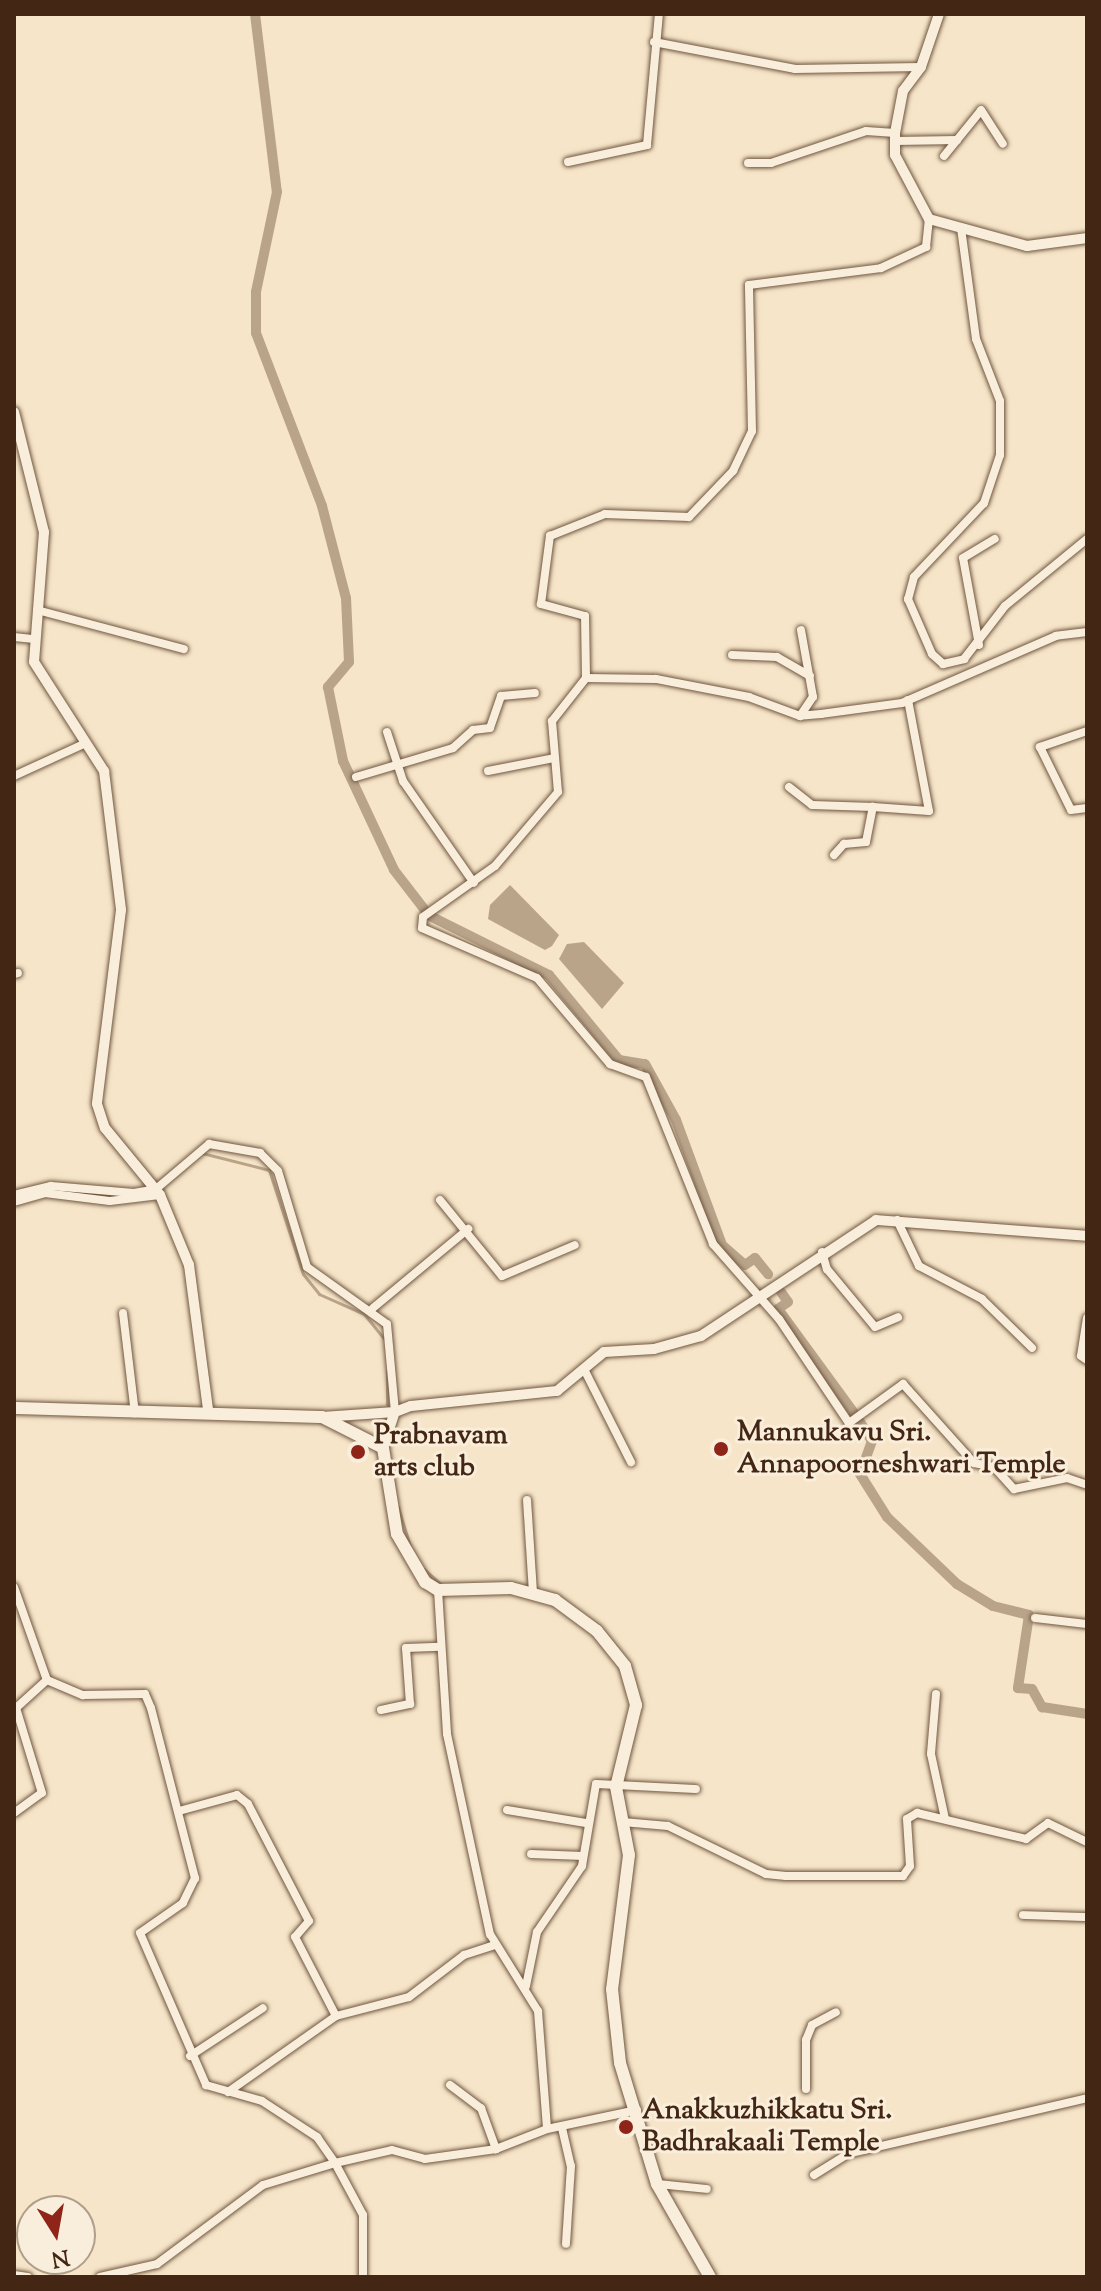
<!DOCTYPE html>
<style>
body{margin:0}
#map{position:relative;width:1101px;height:2291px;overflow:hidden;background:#f6e5c8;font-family:"Sorts Mill Goudy",serif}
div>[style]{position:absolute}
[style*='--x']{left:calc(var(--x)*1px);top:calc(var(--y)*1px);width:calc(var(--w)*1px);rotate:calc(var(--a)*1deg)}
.water>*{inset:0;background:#b9a48a}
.stream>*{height:3px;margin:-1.5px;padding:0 1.5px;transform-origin:1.5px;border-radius:1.5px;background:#b9a48a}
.canal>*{height:10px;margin:-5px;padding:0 5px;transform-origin:5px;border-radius:5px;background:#b9a48a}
.roads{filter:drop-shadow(0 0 2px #705640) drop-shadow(0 0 2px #705640)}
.minor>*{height:8px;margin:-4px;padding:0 4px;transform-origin:4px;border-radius:4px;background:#f9eedb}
.tertiary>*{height:10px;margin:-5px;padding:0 5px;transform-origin:5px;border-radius:5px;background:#f9eedb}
.secondary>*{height:12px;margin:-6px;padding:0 6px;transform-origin:6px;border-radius:6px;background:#f9eedb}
.dots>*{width:22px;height:22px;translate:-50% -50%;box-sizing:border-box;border:4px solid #f9eedb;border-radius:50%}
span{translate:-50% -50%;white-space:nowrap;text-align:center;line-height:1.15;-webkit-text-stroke:6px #f9eedb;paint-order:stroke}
.poi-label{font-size:28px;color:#432613;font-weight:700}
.left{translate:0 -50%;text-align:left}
.frame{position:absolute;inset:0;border:16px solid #432613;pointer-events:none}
.north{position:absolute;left:16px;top:2195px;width:80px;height:80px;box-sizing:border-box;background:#f9eedb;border:2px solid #b09e8b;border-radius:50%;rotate:169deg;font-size:22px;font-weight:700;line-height:32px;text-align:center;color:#432613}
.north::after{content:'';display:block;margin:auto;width:28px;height:36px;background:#8f2418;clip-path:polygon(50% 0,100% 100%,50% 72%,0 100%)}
</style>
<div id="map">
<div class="water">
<i style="clip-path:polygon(510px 885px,559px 935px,552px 946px,545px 950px,488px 919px,490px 905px)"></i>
<i style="clip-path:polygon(584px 942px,624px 983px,602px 1009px,559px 959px,567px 944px)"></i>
</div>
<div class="stream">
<i style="--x:202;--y:1153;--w:69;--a:14.2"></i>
<i style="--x:269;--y:1170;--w:109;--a:71.9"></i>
<i style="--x:303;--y:1274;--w:26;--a:51"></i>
<i style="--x:319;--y:1294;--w:49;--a:24"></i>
<i style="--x:364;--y:1314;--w:33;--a:51"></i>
<i style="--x:74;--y:1192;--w:44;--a:3.9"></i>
<i style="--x:387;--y:1404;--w:33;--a:-90"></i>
<i style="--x:398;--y:1507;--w:41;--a:72.9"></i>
<i style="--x:424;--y:1569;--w:24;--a:42"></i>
</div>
<div class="canal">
<i style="--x:255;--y:14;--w:179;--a:83"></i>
<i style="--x:277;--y:192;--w:102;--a:101.9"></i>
<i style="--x:256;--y:292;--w:41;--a:90"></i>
<i style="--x:256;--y:333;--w:185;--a:69.1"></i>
<i style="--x:322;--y:506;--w:95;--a:75.4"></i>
<i style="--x:346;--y:598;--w:64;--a:87.3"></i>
<i style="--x:349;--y:662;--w:33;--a:130"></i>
<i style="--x:328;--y:687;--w:76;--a:78.5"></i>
<i style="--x:343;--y:761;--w:120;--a:64.9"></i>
<i style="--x:394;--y:870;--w:49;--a:52.4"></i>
<i style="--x:432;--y:917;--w:131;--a:26.4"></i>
<i style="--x:549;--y:975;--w:110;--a:50.5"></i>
<i style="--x:619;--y:1060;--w:26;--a:9"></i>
<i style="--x:645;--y:1064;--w:64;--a:61"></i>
<i style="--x:676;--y:1120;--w:133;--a:69.8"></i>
<i style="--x:722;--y:1245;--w:30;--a:41"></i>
<i style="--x:745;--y:1265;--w:12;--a:-35"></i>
<i style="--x:755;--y:1258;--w:21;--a:51"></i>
<i style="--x:781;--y:1292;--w:12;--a:55"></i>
<i style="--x:788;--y:1302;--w:12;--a:145"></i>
<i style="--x:778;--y:1309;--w:129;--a:53.8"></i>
<i style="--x:860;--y:1422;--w:22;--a:58"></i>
<i style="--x:872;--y:1441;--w:35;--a:110"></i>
<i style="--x:860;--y:1474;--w:51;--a:57.9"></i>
<i style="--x:887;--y:1517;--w:97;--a:43.7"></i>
<i style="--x:957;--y:1584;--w:42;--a:31.4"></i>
<i style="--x:993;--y:1606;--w:37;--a:14"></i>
<i style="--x:1029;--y:1615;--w:74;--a:98.6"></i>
<i style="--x:1018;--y:1688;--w:14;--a:4"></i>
<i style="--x:1032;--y:1689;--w:21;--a:61"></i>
<i style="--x:1042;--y:1707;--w:46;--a:8.8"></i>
</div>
<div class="roads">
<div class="minor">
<i style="--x:654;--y:42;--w:144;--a:10.8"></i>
<i style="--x:795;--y:69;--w:126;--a:-0.9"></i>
<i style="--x:895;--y:141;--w:62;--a:-0.9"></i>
<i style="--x:957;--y:140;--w:38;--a:-51"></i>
<i style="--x:981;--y:110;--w:40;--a:57.1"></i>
<i style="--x:944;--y:156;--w:21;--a:-51"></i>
<i style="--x:568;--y:162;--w:81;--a:-12.1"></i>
<i style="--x:647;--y:145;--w:132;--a:-84.8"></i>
<i style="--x:748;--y:163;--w:23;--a:0"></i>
<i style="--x:771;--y:163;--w:100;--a:-18.6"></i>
<i style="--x:866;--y:131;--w:29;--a:4"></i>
<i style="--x:961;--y:228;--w:112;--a:82.3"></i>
<i style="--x:976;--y:339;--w:66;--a:68.8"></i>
<i style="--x:1000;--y:401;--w:54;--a:90"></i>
<i style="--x:1000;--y:455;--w:51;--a:108.4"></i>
<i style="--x:984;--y:503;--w:102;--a:133.4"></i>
<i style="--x:914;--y:577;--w:23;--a:105"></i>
<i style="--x:908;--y:599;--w:60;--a:66.4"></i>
<i style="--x:932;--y:654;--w:15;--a:42"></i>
<i style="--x:943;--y:664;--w:22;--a:-13"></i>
<i style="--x:964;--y:659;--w:67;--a:-52.3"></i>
<i style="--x:1005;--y:606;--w:106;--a:-39.3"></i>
<i style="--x:37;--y:610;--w:152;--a:14.9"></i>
<i style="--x:1087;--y:632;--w:31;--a:173"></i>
<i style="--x:1056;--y:636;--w:168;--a:156.5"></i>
<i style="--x:902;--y:703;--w:82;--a:172.3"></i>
<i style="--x:821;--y:714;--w:21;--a:175"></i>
<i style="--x:800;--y:716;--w:54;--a:-159.6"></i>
<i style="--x:749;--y:697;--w:95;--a:-169"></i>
<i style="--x:656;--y:679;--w:70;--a:-179.2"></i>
<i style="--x:586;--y:678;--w:55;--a:128.3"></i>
<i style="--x:552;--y:721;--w:71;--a:85.2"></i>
<i style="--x:558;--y:792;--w:97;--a:130.4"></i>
<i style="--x:495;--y:866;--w:88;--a:144.7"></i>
<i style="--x:423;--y:917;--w:11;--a:95"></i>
<i style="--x:422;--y:928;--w:125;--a:23.5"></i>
<i style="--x:537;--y:978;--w:113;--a:49.7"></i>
<i style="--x:610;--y:1064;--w:38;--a:20"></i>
<i style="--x:646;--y:1077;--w:180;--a:68.1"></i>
<i style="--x:713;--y:1244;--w:100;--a:48.7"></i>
<i style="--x:779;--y:1319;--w:125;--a:56.1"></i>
<i style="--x:849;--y:1423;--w:67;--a:-35.8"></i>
<i style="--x:903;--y:1384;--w:106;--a:48.1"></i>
<i style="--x:974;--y:1463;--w:20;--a:11"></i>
<i style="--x:994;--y:1467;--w:30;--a:48"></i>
<i style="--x:1014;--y:1489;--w:54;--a:-11.7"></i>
<i style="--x:1067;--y:1478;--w:21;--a:19"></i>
<i style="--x:14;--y:637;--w:18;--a:6"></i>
<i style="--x:979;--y:645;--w:88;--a:-100.4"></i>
<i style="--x:963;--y:558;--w:37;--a:-31"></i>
<i style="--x:732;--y:655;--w:45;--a:2.5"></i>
<i style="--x:777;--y:657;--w:38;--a:30"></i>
<i style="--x:586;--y:678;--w:62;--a:-90.9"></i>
<i style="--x:585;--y:616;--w:46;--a:-164.7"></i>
<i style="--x:541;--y:604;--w:69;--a:-82.5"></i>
<i style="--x:550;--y:536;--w:59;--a:-21.8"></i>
<i style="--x:605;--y:514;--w:84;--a:2"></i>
<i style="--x:689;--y:517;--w:64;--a:-46.3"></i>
<i style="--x:733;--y:471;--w:44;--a:-64.6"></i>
<i style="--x:752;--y:431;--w:146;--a:-91.2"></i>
<i style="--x:749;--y:285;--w:133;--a:-7.3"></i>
<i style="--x:881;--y:268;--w:50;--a:-25"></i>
<i style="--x:926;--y:247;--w:28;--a:-84"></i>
<i style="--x:800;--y:716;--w:23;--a:-56"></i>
<i style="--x:813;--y:697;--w:68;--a:-100.2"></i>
<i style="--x:1087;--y:731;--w:50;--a:161.2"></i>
<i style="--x:1040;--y:747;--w:70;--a:63.8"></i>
<i style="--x:1071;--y:810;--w:16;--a:-7"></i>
<i style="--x:387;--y:732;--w:52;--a:71.9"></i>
<i style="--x:403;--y:781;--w:124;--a:55.2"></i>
<i style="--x:488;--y:771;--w:67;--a:-11.1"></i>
<i style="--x:14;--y:776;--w:79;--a:-24.6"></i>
<i style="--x:356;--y:777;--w:101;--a:-16.6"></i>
<i style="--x:453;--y:748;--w:27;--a:-42"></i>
<i style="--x:473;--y:730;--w:17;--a:-7"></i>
<i style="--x:490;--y:728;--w:34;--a:-71"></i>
<i style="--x:501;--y:696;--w:34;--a:-5"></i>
<i style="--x:789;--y:787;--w:29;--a:38"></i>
<i style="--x:812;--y:805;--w:61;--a:1.9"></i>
<i style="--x:834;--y:855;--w:15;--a:-48"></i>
<i style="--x:844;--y:844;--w:22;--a:-5"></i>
<i style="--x:866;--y:842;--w:36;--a:-79"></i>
<i style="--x:873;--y:807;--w:56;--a:4.1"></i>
<i style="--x:929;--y:811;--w:113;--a:-100.7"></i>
<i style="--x:14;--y:974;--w:4;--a:-14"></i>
<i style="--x:14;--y:1195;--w:38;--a:-14"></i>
<i style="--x:51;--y:1186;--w:83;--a:4.8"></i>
<i style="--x:134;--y:1193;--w:22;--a:-10"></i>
<i style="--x:156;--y:1189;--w:70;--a:-40.3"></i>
<i style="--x:209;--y:1144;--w:52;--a:10"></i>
<i style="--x:260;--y:1153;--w:25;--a:45"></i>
<i style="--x:278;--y:1171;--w:100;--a:73.2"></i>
<i style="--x:307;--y:1267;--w:98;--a:35.5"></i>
<i style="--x:387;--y:1324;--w:88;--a:84.8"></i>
<i style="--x:440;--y:1200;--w:98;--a:50.8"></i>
<i style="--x:502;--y:1276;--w:79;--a:-23"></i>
<i style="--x:14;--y:1202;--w:32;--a:-16"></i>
<i style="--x:45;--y:1193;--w:65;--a:7"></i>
<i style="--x:110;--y:1201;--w:50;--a:-6.8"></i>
<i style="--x:897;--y:1220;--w:51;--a:64.4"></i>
<i style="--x:919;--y:1266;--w:71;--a:27.6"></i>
<i style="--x:982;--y:1299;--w:70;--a:44.4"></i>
<i style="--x:822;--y:1252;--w:18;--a:74"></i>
<i style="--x:827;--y:1269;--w:75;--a:50.4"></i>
<i style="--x:875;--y:1327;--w:25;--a:-23"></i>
<i style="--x:373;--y:1308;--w:124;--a:-39.7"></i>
<i style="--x:123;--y:1313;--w:101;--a:83.2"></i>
<i style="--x:1087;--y:1318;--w:38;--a:99"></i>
<i style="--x:1081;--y:1356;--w:7;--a:34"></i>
<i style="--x:586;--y:1373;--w:100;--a:63.2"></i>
<i style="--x:527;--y:1500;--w:92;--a:86.3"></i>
<i style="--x:14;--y:1587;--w:99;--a:70.5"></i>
<i style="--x:438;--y:1590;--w:144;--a:86.4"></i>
<i style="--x:447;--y:1734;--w:205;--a:77.9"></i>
<i style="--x:490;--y:1934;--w:91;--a:58.1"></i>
<i style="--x:538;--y:2011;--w:118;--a:85.6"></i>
<i style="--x:1035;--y:1618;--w:52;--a:6.6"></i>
<i style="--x:47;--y:1680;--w:39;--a:23"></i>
<i style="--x:83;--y:1695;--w:62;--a:-0.9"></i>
<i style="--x:145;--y:1694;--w:15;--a:67"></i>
<i style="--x:151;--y:1708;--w:176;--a:75.5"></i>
<i style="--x:195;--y:1878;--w:28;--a:116"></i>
<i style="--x:183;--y:1903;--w:52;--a:145.1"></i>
<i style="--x:140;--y:1933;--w:166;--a:66.5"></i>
<i style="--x:206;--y:2085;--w:58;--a:15.9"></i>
<i style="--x:262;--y:2101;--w:66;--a:33.2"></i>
<i style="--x:317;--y:2137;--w:32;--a:55"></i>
<i style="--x:335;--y:2163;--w:58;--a:-12.8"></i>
<i style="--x:392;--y:2150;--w:34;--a:15"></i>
<i style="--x:425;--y:2159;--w:72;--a:-8"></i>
<i style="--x:496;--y:2149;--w:55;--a:-21.4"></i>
<i style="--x:547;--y:2129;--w:92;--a:-11.9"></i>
<i style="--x:936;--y:1694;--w:60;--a:94.8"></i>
<i style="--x:931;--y:1754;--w:66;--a:77.8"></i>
<i style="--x:381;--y:1710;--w:30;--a:-12"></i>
<i style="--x:410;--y:1704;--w:56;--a:-94.1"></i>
<i style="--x:406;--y:1648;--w:34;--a:-2"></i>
<i style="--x:507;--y:1810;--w:80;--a:9.3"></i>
<i style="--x:179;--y:1811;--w:60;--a:-15.4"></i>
<i style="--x:237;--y:1795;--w:14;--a:39"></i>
<i style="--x:248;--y:1804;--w:132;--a:62.5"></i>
<i style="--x:309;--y:1921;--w:21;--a:131"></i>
<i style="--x:295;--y:1937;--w:89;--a:62.6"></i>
<i style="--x:14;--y:1813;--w:34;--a:-36"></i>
<i style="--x:42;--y:1793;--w:89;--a:-107"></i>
<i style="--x:16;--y:1708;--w:42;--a:-42.1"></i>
<i style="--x:623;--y:1822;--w:45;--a:5.1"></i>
<i style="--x:668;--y:1826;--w:109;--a:26.1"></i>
<i style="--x:766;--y:1874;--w:20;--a:6"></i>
<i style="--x:786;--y:1876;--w:117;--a:0"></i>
<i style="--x:903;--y:1876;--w:12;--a:-55"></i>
<i style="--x:910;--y:1866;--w:47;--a:-93.7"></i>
<i style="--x:907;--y:1819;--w:12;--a:-31"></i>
<i style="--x:917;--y:1813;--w:112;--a:13.4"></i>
<i style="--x:1026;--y:1839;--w:27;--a:-36"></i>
<i style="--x:1048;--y:1823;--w:43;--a:26"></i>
<i style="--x:531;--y:1854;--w:52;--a:2.2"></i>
<i style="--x:1023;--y:1915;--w:64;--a:1.8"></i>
<i style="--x:526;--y:1986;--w:55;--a:-78.5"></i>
<i style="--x:537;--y:1932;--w:80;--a:-55.7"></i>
<i style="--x:582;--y:1866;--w:83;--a:-80.3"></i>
<i style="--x:596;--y:1784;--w:100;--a:2.9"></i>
<i style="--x:190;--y:2056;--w:87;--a:-33.3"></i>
<i style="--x:450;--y:2085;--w:39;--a:37"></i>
<i style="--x:481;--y:2108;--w:44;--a:69.9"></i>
<i style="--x:806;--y:2089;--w:49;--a:-90"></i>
<i style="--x:806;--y:2040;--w:16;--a:-68"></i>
<i style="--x:812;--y:2025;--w:27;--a:-28"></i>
<i style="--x:228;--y:2092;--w:132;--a:-35.1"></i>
<i style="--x:336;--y:2016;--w:75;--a:-14.6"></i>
<i style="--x:409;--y:1997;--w:69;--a:-37.4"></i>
<i style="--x:464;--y:1955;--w:32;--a:-18"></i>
<i style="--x:562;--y:2128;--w:39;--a:77"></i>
<i style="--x:571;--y:2166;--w:78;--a:93.7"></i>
<i style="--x:814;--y:2175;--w:39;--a:-32"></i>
<i style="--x:847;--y:2154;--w:246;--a:-13.1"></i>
<i style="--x:657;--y:2184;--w:50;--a:5.7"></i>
<i style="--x:14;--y:2275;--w:14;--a:8"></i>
<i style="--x:100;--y:2277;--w:58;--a:-12.8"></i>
<i style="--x:157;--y:2264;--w:132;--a:-36.7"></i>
<i style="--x:263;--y:2185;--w:75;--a:-17"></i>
<i style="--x:335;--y:2163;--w:59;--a:61.7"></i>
<i style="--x:363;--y:2215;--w:61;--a:90"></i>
</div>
<div class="tertiary">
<i style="--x:939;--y:14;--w:56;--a:108.8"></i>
<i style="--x:921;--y:67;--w:30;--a:127"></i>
<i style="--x:903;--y:91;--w:43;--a:100.8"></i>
<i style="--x:895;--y:133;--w:22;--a:90"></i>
<i style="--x:895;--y:155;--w:72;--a:62"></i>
<i style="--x:929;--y:219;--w:102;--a:15.4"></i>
<i style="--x:1027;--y:246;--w:61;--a:-7.6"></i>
<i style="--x:14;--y:412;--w:124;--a:76"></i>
<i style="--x:44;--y:532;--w:130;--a:94.4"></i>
<i style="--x:34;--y:662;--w:130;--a:57.3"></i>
<i style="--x:104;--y:771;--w:140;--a:83"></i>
<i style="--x:121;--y:910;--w:195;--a:97.1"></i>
<i style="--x:97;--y:1104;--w:25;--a:72"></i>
<i style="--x:105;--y:1128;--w:87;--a:50.6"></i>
<i style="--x:160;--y:1195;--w:76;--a:67.5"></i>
<i style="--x:189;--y:1265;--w:146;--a:82.5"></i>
<i style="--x:322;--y:1417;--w:73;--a:-3.9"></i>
<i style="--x:383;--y:1448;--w:38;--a:-72"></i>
<i style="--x:395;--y:1412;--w:17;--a:-21"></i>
<i style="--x:411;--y:1406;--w:147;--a:-5.9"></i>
<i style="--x:557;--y:1391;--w:61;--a:-39.7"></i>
<i style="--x:604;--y:1352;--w:50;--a:-3.4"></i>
<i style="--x:654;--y:1349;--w:49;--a:-15.5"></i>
<i style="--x:701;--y:1336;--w:210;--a:-33.5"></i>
<i style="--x:876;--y:1220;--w:212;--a:4.3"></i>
</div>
<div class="secondary">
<i style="--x:14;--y:1408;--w:308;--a:1.7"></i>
<i style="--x:322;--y:1417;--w:68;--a:26.9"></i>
<i style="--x:383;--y:1448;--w:87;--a:80.8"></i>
<i style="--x:397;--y:1534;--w:56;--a:59.7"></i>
<i style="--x:425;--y:1582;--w:15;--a:32"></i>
<i style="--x:438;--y:1590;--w:73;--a:-1.6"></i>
<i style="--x:511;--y:1588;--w:46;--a:15.3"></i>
<i style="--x:555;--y:1600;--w:52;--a:36.4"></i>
<i style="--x:597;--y:1631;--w:45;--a:51.3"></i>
<i style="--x:625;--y:1666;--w:41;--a:74.2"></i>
<i style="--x:636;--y:1705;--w:84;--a:103.7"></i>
<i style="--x:616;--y:1787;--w:69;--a:79.2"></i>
<i style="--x:629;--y:1855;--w:135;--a:97.2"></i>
<i style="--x:612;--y:1989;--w:74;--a:83.8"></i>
<i style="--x:620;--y:2063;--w:127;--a:73"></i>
<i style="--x:657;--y:2184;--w:107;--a:60.3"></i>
</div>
</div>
<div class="dots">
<i style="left:721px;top:1449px;background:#8f2418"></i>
<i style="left:358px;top:1452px;background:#8f2418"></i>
<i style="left:626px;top:2127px;background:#8f2418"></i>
</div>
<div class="poi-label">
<span class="left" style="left:737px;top:1449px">Mannukavu Sri.<br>Annapoorneshwari Temple</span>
<span class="left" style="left:374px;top:1452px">Prabnavam<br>arts club</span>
<span class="left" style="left:642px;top:2127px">Anakkuzhikkatu Sri.<br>Badhrakaali Temple</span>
</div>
<div class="frame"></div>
<div class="north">N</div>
</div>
